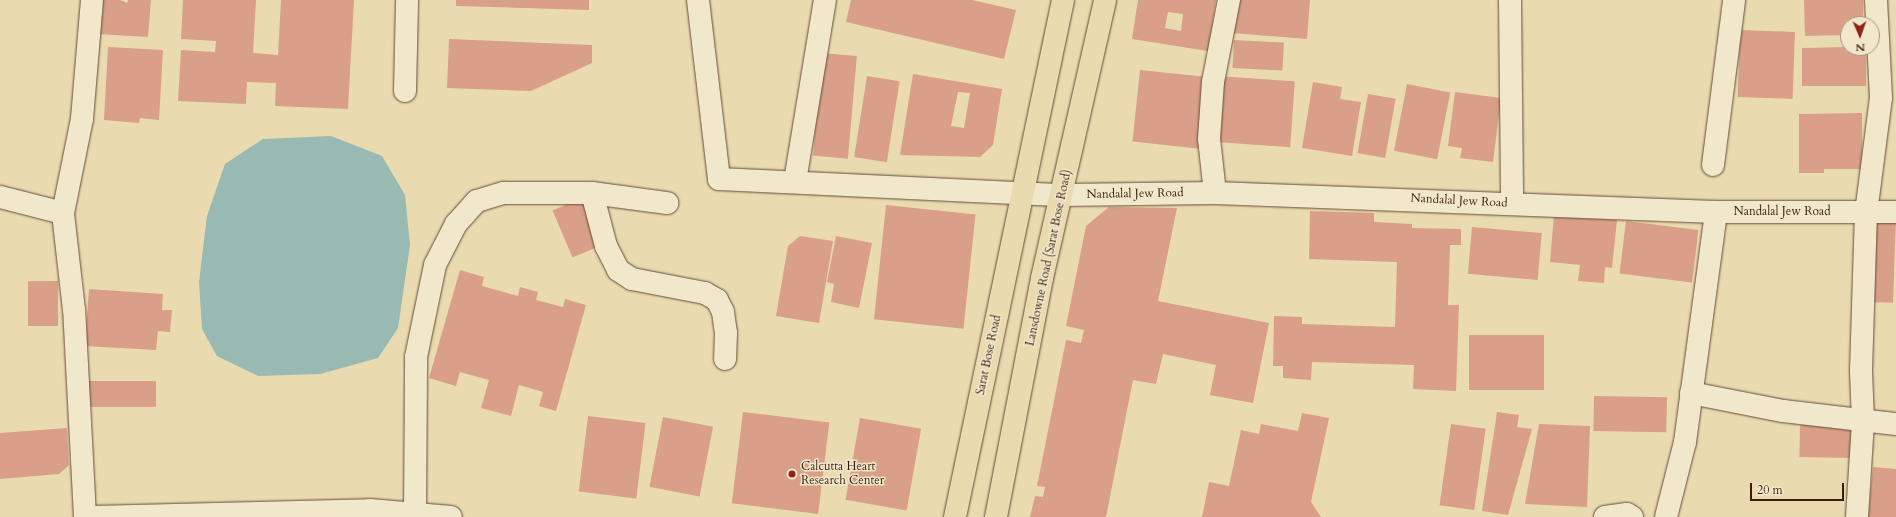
<!DOCTYPE html>
<style>
body{margin:0}
#map{position:relative;width:1896px;height:517px;overflow:hidden;background:#e9daaf;font-family:Cardo,serif}
div>[style]{position:absolute}
[style*='--x']{left:calc(var(--x)*1px);top:calc(var(--y)*1px);width:calc(var(--w)*1px);rotate:calc(var(--a)*1deg)}
.water>*{inset:0;background:#99b9b3}
.building>*{inset:0;background:#da9f88;transform-origin:0 0}
.roads{filter:drop-shadow(0 0 1px #654c37) drop-shadow(0 0 1px #654c37)}
.minor>*{height:22px;margin:-11px;padding:0 11px;transform-origin:11px;border-radius:11px;background:#f1e7cb}
.major>*{height:22px;margin:-11px;padding:0 11px;transform-origin:11px;border-radius:11px;background:#e9daaf}
.dots>*{width:11px;height:11px;translate:-50% -50%;box-sizing:border-box;border:2px solid #f1e7cb;border-radius:50%}
span{translate:-50% -50%;white-space:nowrap;text-align:center;line-height:1.15;-webkit-text-stroke:3px #f1e7cb;paint-order:stroke}
.street-label{font-size:12px;color:#391c0f}
.poi-label{font-size:12px;color:#391c0f}
.left{translate:0 -50%;text-align:left}
.north{position:absolute;left:1840px;top:16px;width:40px;height:40px;box-sizing:border-box;background:#f1e7cb;border:1px solid #a79680;border-radius:50%;rotate:178deg;font-size:11px;font-weight:700;line-height:16px;text-align:center;color:#391c0f}
.north::after{content:'';display:block;margin:auto;width:14px;height:18px;background:#8f2418;clip-path:polygon(50% 0,100% 100%,50% 72%,0 100%)}
.scale{position:absolute;left:1750px;top:483px;width:94px;height:18px;box-sizing:border-box;border:2px solid #391c0f;border-top:0;padding-left:5px;font-size:12px;line-height:14px;white-space:nowrap;color:#391c0f;-webkit-text-stroke:3px #f1e7cb;paint-order:stroke}
</style>
<div id="map">
<div class="water">
<i style="clip-path:polygon(331px 136px,382px 156px,405px 195px,410px 245px,398px 328px,378px 358px,320px 374px,258px 376px,217px 356px,202px 329px,199px 282px,207px 216px,225px 164px,263px 139px)"></i>
</div>
<div class="building">
<i style="clip-path:polygon(99px 0,120px 0,127px 3px,128px 0,151px 0,148px 37px,97px 34px)"></i>
<i style="clip-path:polygon(183px 0,256px 0,253px 53px,278px 55px,281px 0,354px 0,348px 109px,275px 106px,276px 83px,247px 82px,246px 104px,178px 101px,181px 50px,215px 52px,216px 41px,181px 39px)"></i>
<i style="clip-path:polygon(456px 0,589px 0,589px 10px,456px 6px)"></i>
<i style="clip-path:polygon(851px 0,972px 0,1016px 10px,1004px 59px,846px 22px)"></i>
<i style="clip-path:polygon(evenodd,1138px 0,1216px 0,1208px 51px,1132px 39px,1138px 0,1168px 12px,1183px 14px,1181px 31px,1165px 28px,1168px 12px)"></i>
<i style="clip-path:polygon(1234px 0,1310px 0,1307px 39px,1232px 33px)"></i>
<i style="clip-path:polygon(1804px 0,1863px 0,1863px 24px,1848px 24px,1848px 35px,1805px 36px)"></i>
<i style="left:1740px;top:30px;width:55px;height:67px;rotate:2deg"></i>
<i style="clip-path:polygon(449px 39px,592px 45px,592px 63px,531px 91px,447px 88px)"></i>
<i style="left:1234px;top:40px;width:50px;height:28px;rotate:3deg"></i>
<i style="clip-path:polygon(108px 47px,163px 50px,159px 120px,140px 118px,139px 123px,104px 120px)"></i>
<i style="clip-path:polygon(1848px 47px,1866px 48px,1866px 86px,1802px 86px,1802px 48px)"></i>
<i style="left:822px;top:53px;width:35px;height:103px;rotate:5deg"></i>
<i style="left:1140px;top:70px;width:70px;height:72px;rotate:6deg"></i>
<i style="clip-path:polygon(evenodd,913px 74px,1002px 89px,993px 145px,980px 157px,900px 155px,913px 74px,958px 92px,970px 93px,964px 128px,951px 126px,958px 92px)"></i>
<i style="left:867px;top:76px;width:33px;height:82px;rotate:9deg"></i>
<i style="left:1218px;top:76px;width:77px;height:66px;rotate:4deg"></i>
<i style="clip-path:polygon(1313px 82px,1342px 87px,1340px 99px,1361px 102px,1352px 156px,1302px 148px)"></i>
<i style="left:1407px;top:84px;width:44px;height:68px;rotate:11deg"></i>
<i style="clip-path:polygon(1455px 92px,1501px 98px,1493px 162px,1460px 158px,1462px 148px,1448px 146px)"></i>
<i style="left:1368px;top:94px;width:28px;height:60px;rotate:10deg"></i>
<i style="clip-path:polygon(1862px 113px,1862px 169px,1824px 169px,1824px 173px,1799px 173px,1799px 114px)"></i>
<i style="left:582px;top:198px;width:51px;height:32px;rotate:67deg"></i>
<i style="left:886px;top:205px;width:90px;height:115px;rotate:6deg"></i>
<i style="clip-path:polygon(1109px 207px,1177px 208px,1158px 301px,1269px 323px,1253px 403px,1210px 395px,1216px 365px,1163px 354px,1156px 384px,1133px 380px,1106px 517px,1030px 517px,1035px 496px,1043px 497px,1045px 487px,1037px 486px,1066px 340px,1081px 343px,1084px 330px,1066px 326px,1086px 226px)"></i>
<i style="clip-path:polygon(1310px 211px,1374px 213px,1374px 222px,1412px 224px,1412px 228px,1461px 229px,1461px 245px,1450px 245px,1448px 305px,1459px 305px,1456px 391px,1413px 389px,1414px 365px,1312px 362px,1311px 380px,1283px 378px,1283px 366px,1273px 366px,1274px 316px,1302px 317px,1302px 324px,1395px 327px,1397px 262px,1309px 259px)"></i>
<i style="clip-path:polygon(1554px 215px,1617px 220px,1612px 268px,1605px 267px,1604px 283px,1578px 281px,1580px 265px,1550px 262px)"></i>
<i style="left:1871px;top:217px;width:25px;height:85px;rotate:2deg"></i>
<i style="left:1626px;top:221px;width:73px;height:53px;rotate:7deg"></i>
<i style="left:1472px;top:227px;width:70px;height:47px;rotate:5deg"></i>
<i style="clip-path:polygon(800px 236px,833px 241px,819px 323px,776px 316px,788px 246px)"></i>
<i style="clip-path:polygon(836px 236px,872px 243px,859px 308px,831px 302px,834px 284px,827px 282px)"></i>
<i style="clip-path:polygon(460px 270px,484px 277px,482px 286px,518px 296px,520px 287px,538px 292px,536px 300px,563px 307px,565px 299px,586px 305px,556px 411px,539px 406px,543px 392px,519px 385px,511px 416px,481px 408px,489px 380px,460px 372px,456px 386px,429px 378px)"></i>
<i style="left:28px;top:281px;width:30px;height:45px"></i>
<i style="clip-path:polygon(89px 289px,163px 294px,162px 310px,172px 310px,170px 332px,158px 331px,156px 350px,85px 346px)"></i>
<i style="left:1469px;top:335px;width:75px;height:55px"></i>
<i style="left:87px;top:381px;width:69px;height:26px"></i>
<i style="left:1594px;top:396px;width:73px;height:35px;rotate:1deg"></i>
<i style="left:743px;top:412px;width:87px;height:92px;rotate:7deg"></i>
<i style="clip-path:polygon(1497px 412px,1519px 415px,1517px 427px,1532px 429px,1508px 515px,1482px 511px)"></i>
<i style="clip-path:polygon(1302px 413px,1329px 418px,1311px 502px,1321px 517px,1202px 517px,1209px 482px,1229px 486px,1241px 430px,1259px 434px,1261px 424px,1298px 431px)"></i>
<i style="left:588px;top:416px;width:58px;height:76px;rotate:7deg"></i>
<i style="left:663px;top:417px;width:51px;height:71px;rotate:11deg"></i>
<i style="left:860px;top:418px;width:62px;height:83px;rotate:10deg"></i>
<i style="left:1451px;top:424px;width:35px;height:82px;rotate:8deg"></i>
<i style="clip-path:polygon(1539px 424px,1590px 426px,1587px 507px,1525px 504px)"></i>
<i style="left:1800px;top:425px;width:54px;height:32px;rotate:1deg"></i>
<i style="clip-path:polygon(67px 428px,69px 465px,59px 474px,0 479px,0 433px)"></i>
<i style="clip-path:polygon(1873px 467px,1896px 469px,1896px 517px,1868px 517px)"></i>
</div>
<div class="roads">
<div class="minor">
<i style="--x:698;--y:0;--w:180;--a:83.3"></i>
<i style="--x:719;--y:179;--w:344;--a:2.7"></i>
<i style="--x:1063;--y:195;--w:152;--a:-0.8"></i>
<i style="--x:1215;--y:193;--w:501;--a:2.17"></i>
<i style="--x:1716;--y:212;--w:180;--a:0"></i>
<i style="--x:1510;--y:0;--w:203;--a:89.4"></i>
<i style="--x:405;--y:91;--w:91;--a:-88.7"></i>
<i style="--x:1713;--y:165;--w:166;--a:-82.7"></i>
<i style="--x:795;--y:181;--w:183;--a:-80.6"></i>
<i style="--x:592;--y:193;--w:55;--a:75.2"></i>
<i style="--x:606;--y:246;--w:27;--a:63"></i>
<i style="--x:618;--y:270;--w:17;--a:33"></i>
<i style="--x:632;--y:279;--w:74;--a:10.9"></i>
<i style="--x:705;--y:293;--w:14;--a:30"></i>
<i style="--x:717;--y:300;--w:13;--a:63"></i>
<i style="--x:723;--y:312;--w:21;--a:82"></i>
<i style="--x:726;--y:333;--w:26;--a:92"></i>
<i style="--x:1215;--y:193;--w:54;--a:-96.3"></i>
<i style="--x:1209;--y:139;--w:57;--a:-86"></i>
<i style="--x:1213;--y:82;--w:84;--a:-79"></i>
<i style="--x:0;--y:197;--w:65;--a:14.3"></i>
<i style="--x:1691;--y:393;--w:94;--a:11.1"></i>
<i style="--x:1783;--y:411;--w:114;--a:6.6"></i>
<i style="--x:415;--y:514;--w:157;--a:-89.6"></i>
<i style="--x:416;--y:357;--w:94;--a:-78.3"></i>
<i style="--x:435;--y:265;--w:46;--a:-62.9"></i>
<i style="--x:456;--y:224;--w:31;--a:-48"></i>
<i style="--x:477;--y:201;--w:28;--a:-17"></i>
<i style="--x:504;--y:193;--w:88;--a:0"></i>
<i style="--x:592;--y:193;--w:76;--a:7.6"></i>
<i style="--x:85;--y:517;--w:207;--a:-93"></i>
<i style="--x:74;--y:310;--w:98;--a:-96.5"></i>
<i style="--x:63;--y:213;--w:96;--a:-78.6"></i>
<i style="--x:82;--y:119;--w:119;--a:-85.2"></i>
<i style="--x:93;--y:517;--w:277;--a:-1.4"></i>
<i style="--x:370;--y:510;--w:81;--a:4.9"></i>
<i style="--x:1605;--y:517;--w:22;--a:-8"></i>
<i style="--x:1627;--y:514;--w:6;--a:31"></i>
<i style="--x:1666;--y:517;--w:77;--a:-75.8"></i>
<i style="--x:1685;--y:442;--w:232;--a:-82.3"></i>
<i style="--x:1857;--y:517;--w:96;--a:-86.4"></i>
<i style="--x:1863;--y:421;--w:50;--a:-92.3"></i>
<i style="--x:1861;--y:371;--w:158;--a:-88.2"></i>
<i style="--x:1866;--y:213;--w:116;--a:-82.6"></i>
<i style="--x:1881;--y:98;--w:98;--a:-92.9"></i>
</div>
<div class="major">
<i style="--x:955;--y:517;--w:528;--a:-78.2"></i>
<i style="--x:996;--y:517;--w:243;--a:-79.1"></i>
<i style="--x:1042;--y:278;--w:285;--a:-77.2"></i>
</div>
</div>
<div class="dots">
<i style="left:792px;top:474px;background:#8f2418"></i>
</div>
<div class="street-label">
<span style="left:1135px;top:194px;rotate:-1deg">Nandalal Jew Road</span>
<span style="left:1459px;top:201px;rotate:3deg">Nandalal Jew Road</span>
<span style="left:1782px;top:212px">Nandalal Jew Road</span>
<span style="left:1049px;top:258px;rotate:-78deg">Lansdowne Road (Sarat Bose Road)</span>
<span style="left:989px;top:355px;rotate:-78deg">Sarat Bose Road</span>
</div>
<div class="poi-label">
<span class="left" style="left:801px;top:474px">Calcutta Heart<br>Research Center</span>
</div>
<div class="north">N</div>
<div class="scale">20 m</div>
</div>
